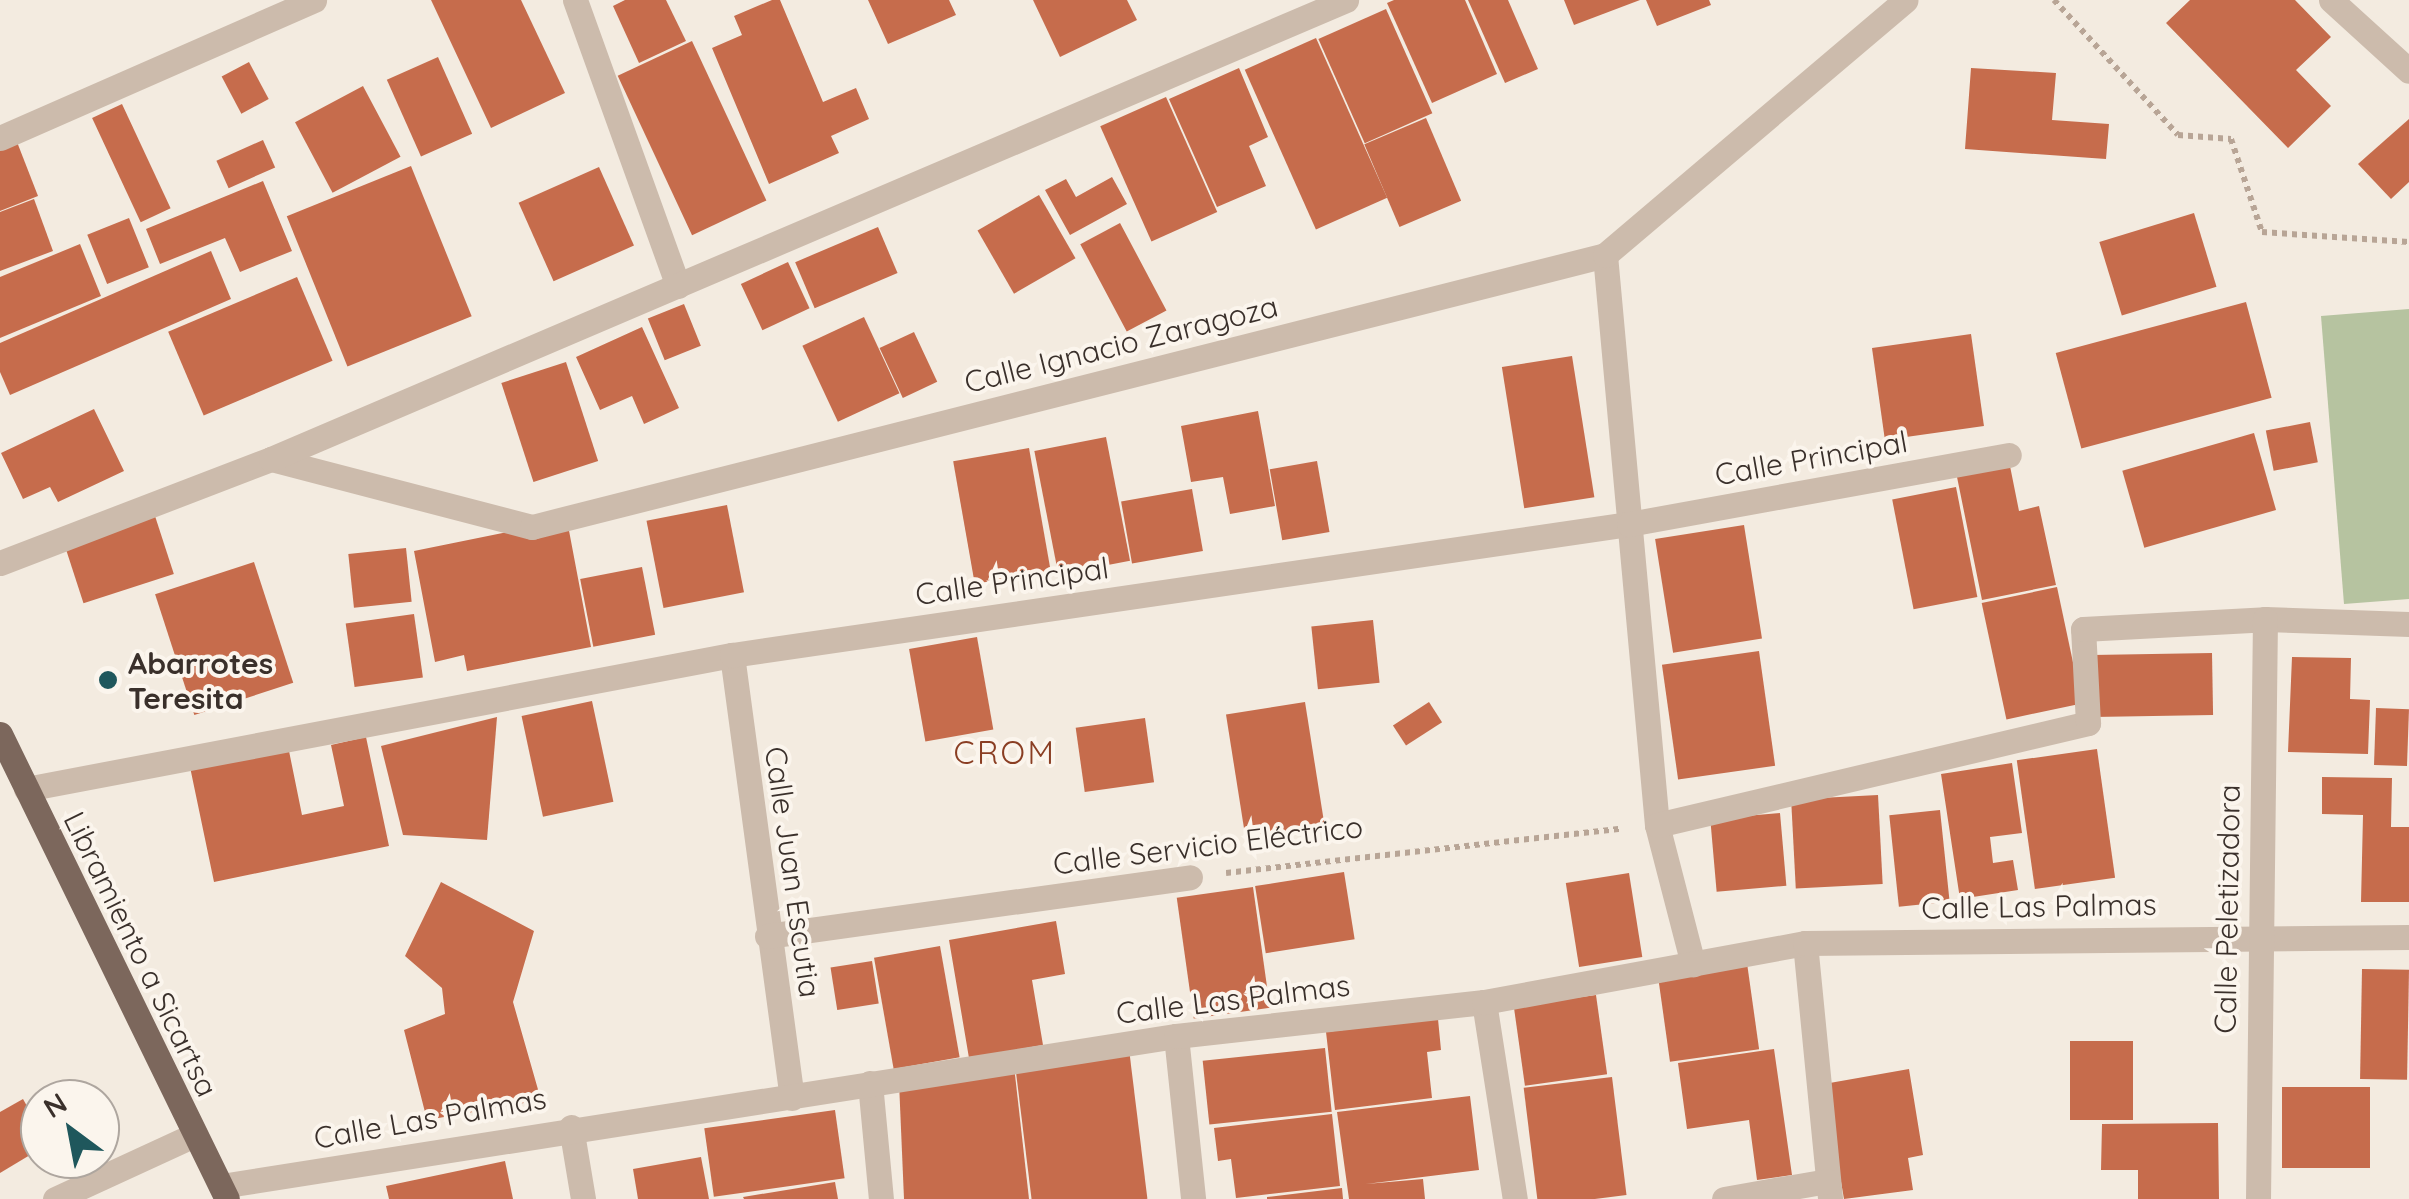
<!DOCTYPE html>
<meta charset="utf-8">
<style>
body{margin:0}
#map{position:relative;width:2409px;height:1199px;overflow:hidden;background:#f3ebe0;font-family:Quicksand,sans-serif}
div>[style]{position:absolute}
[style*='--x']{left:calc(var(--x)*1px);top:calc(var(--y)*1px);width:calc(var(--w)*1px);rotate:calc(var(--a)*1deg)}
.green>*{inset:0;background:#b6c3a0}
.building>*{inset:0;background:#c66c4c;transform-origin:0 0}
.path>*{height:6px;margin-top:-3px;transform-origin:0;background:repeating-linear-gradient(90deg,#b8a596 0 5px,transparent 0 10px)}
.minor>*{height:25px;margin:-12.5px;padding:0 12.5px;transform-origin:12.5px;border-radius:12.5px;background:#ccbbac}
.major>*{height:25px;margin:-12.5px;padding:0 12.5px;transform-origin:12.5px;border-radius:12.5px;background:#7c675c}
.dots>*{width:28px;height:28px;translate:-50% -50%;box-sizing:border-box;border:5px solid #fbf5ed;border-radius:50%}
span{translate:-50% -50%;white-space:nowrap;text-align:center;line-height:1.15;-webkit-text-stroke:8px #fbf5ed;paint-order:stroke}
.street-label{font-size:30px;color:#3a302b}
.poi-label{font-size:30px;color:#3a302b;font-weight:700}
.left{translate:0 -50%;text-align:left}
.neighbourhood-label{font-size:32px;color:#8a3e23;letter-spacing:2.5px}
.north{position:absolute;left:20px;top:1079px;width:100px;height:100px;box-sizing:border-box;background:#fbf5ed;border:2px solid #aea69f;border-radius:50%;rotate:328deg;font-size:28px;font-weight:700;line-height:40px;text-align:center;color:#3a302b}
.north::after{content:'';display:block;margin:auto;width:35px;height:45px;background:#1f575c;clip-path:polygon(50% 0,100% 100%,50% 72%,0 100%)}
</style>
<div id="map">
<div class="green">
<i style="clip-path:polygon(2409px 309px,2409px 599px,2344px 604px,2321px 316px)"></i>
</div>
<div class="building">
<i style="clip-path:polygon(431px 0,521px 0,565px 93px,491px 128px)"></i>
<i style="clip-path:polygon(625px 0,666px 0,686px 41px,639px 63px,613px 6px)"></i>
<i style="clip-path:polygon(772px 0,780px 0,823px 102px,856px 88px,869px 119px,831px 136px,839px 153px,769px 184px,712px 48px,742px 35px,734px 16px)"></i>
<i style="clip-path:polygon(868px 0,949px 0,956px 15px,888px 44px)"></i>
<i style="clip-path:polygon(1033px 0,1127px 0,1137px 20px,1060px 57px)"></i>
<i style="clip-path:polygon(1394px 0,1465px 0,1497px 74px,1432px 103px,1387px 3px)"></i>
<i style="clip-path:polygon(1468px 0,1508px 0,1538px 69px,1505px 83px)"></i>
<i style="clip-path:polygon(1564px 0,1640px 0,1574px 25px)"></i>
<i style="clip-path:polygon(1646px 0,1709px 0,1711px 5px,1657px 26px)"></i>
<i style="clip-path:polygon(2190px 0,2295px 0,2331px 37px,2296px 70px,2331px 106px,2288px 148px,2166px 23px)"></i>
<i style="left:1386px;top:9px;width:114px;height:74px;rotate:66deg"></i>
<i style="left:1316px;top:38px;width:175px;height:78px;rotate:66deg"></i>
<i style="left:692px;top:41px;width:176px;height:82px;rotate:65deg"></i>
<i style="left:438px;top:57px;width:84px;height:56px;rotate:66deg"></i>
<i style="left:249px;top:62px;width:42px;height:31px;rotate:62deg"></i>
<i style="clip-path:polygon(1239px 68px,1268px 137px,1249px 146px,1266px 186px,1217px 207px,1169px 99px)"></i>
<i style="clip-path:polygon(1971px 68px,2056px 73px,2052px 120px,2109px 124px,2106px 159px,1965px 149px)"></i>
<i style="left:363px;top:86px;width:80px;height:77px;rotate:62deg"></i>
<i style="left:1166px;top:97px;width:126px;height:72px;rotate:66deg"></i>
<i style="left:122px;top:104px;width:115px;height:33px;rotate:65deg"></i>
<i style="left:1426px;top:118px;width:90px;height:67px;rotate:67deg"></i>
<i style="clip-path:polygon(2409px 119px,2409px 182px,2391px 199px,2358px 164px)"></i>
<i style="left:263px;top:140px;width:30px;height:51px;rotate:66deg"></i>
<i style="clip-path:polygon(17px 142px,38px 196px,0 211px,0 149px)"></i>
<i style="left:411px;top:166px;width:162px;height:134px;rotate:68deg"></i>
<i style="left:599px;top:167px;width:86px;height:88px;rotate:66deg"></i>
<i style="clip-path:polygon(1112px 177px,1127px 204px,1070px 235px,1045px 190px,1066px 179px,1076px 197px)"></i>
<i style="clip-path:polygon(263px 181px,292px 251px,240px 272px,225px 238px,160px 264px,146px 229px)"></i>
<i style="left:1039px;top:195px;width:73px;height:71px;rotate:60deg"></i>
<i style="clip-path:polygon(34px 199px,53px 251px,0 271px,0 212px)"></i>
<i style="left:2194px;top:213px;width:77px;height:99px;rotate:73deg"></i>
<i style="left:129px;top:218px;width:53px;height:45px;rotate:68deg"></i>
<i style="left:1120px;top:223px;width:99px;height:45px;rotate:62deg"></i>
<i style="left:878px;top:227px;width:50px;height:90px;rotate:67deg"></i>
<i style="clip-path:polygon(80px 244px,101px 296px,0 338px,0 277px)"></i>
<i style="clip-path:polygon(211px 251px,231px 299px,10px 395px,0 372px,0 343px)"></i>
<i style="left:788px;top:262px;width:51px;height:52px;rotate:65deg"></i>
<i style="left:297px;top:277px;width:91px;height:140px;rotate:67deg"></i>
<i style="left:2246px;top:302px;width:99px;height:197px;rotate:75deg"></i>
<i style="left:684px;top:304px;width:45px;height:39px;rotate:68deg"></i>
<i style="left:864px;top:317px;width:84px;height:68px;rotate:65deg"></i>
<i style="clip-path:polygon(642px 327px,679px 408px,644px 424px,632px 396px,600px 410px,576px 357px)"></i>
<i style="left:914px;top:332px;width:55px;height:38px;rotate:65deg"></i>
<i style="left:1971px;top:334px;width:93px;height:100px;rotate:82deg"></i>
<i style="left:1572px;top:356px;width:143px;height:71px;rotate:81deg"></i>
<i style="left:566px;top:362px;width:104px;height:68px;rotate:72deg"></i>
<i style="clip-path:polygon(94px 409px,124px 471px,58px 502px,50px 487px,23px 499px,1px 453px)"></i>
<i style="clip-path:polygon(1258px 411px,1275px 506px,1230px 514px,1223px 477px,1191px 482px,1181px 426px)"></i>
<i style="left:2310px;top:422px;width:41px;height:45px;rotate:79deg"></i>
<i style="left:2254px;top:433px;width:80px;height:137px;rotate:74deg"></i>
<i style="left:1106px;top:437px;width:126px;height:73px;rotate:79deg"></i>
<i style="left:1029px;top:448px;width:125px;height:77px;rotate:80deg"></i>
<i style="left:1317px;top:461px;width:72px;height:48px;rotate:80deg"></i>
<i style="clip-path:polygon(2010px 466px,2019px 511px,2039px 506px,2056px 585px,1982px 600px,1957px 477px)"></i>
<i style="left:1956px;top:487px;width:112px;height:65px;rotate:79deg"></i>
<i style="left:1192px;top:489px;width:63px;height:72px;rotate:80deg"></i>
<i style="left:727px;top:505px;width:89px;height:82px;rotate:79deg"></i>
<i style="left:155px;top:516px;width:61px;height:95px;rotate:72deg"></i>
<i style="clip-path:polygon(567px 520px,591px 647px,467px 671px,464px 655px,435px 662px,414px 551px)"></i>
<i style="left:1744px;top:525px;width:115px;height:90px;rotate:81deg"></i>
<i style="left:406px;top:548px;width:54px;height:58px;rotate:84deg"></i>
<i style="left:254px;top:562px;width:127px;height:104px;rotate:72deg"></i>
<i style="left:642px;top:567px;width:69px;height:63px;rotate:79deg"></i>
<i style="left:2057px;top:587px;width:119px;height:77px;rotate:78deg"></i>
<i style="left:414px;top:614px;width:64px;height:69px;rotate:82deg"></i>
<i style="left:1373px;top:620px;width:63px;height:62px;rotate:84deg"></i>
<i style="left:977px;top:637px;width:94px;height:69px;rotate:80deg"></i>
<i style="left:1759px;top:651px;width:116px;height:98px;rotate:82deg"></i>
<i style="left:2212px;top:653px;width:62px;height:120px;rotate:89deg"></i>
<i style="clip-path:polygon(2292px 657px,2351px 658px,2350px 699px,2370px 700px,2368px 754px,2288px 752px)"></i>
<i style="left:592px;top:701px;width:103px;height:72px;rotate:78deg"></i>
<i style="left:1305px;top:702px;width:125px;height:80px;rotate:81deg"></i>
<i style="left:1429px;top:702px;width:24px;height:43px;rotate:57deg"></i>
<i style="left:2376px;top:708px;width:33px;height:57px;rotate:2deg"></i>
<i style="clip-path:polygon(497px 717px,487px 840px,403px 835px,381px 746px)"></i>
<i style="left:1145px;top:718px;width:65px;height:70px;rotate:82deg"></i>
<i style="clip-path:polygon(366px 737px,389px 846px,214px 882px,190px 767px,288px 746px,302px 815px,344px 806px,331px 745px)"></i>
<i style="left:2097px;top:749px;width:130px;height:81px;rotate:82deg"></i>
<i style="clip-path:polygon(2012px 763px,2022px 833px,1990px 837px,1993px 863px,2013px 860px,2018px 890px,1960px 899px,1941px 774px)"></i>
<i style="clip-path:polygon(2322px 777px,2392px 778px,2391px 827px,2409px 827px,2409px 902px,2361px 902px,2363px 815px,2322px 814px)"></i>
<i style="left:1878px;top:795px;width:89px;height:87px;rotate:87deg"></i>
<i style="left:1940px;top:810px;width:92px;height:51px;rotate:84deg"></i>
<i style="left:1780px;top:813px;width:73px;height:70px;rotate:85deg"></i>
<i style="left:1344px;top:872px;width:68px;height:90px;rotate:81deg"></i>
<i style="left:1629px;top:873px;width:85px;height:64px;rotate:81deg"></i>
<i style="clip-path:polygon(441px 882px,534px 931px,513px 1002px,541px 1100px,427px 1120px,404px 1030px,445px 1014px,442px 988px,405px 956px)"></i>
<i style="left:1253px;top:887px;width:122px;height:77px;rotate:82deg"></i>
<i style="clip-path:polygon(1056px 921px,1065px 974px,1032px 980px,1043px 1045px,969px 1058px,949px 940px)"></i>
<i style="left:940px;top:946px;width:113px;height:67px;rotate:80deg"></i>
<i style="left:872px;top:961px;width:43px;height:42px;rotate:81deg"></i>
<i style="left:1747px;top:963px;width:87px;height:90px;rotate:82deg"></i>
<i style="left:2362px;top:969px;width:47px;height:110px;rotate:1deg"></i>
<i style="left:1596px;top:995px;width:80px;height:83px;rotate:82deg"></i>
<i style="clip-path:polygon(1438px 1019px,1441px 1050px,1427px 1052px,1432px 1098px,1335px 1110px,1326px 1032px)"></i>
<i style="left:2133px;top:1041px;width:79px;height:63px;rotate:90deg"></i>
<i style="left:1325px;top:1048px;width:64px;height:123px;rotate:84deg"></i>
<i style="left:1129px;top:1049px;width:151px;height:115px;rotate:83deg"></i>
<i style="clip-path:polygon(1774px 1049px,1792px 1175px,1757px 1180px,1749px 1120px,1687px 1129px,1678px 1063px)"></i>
<i style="clip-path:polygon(1014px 1066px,1029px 1199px,904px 1199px,899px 1082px)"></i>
<i style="clip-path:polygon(1909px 1069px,1923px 1155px,1908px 1158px,1913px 1190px,1844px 1199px,1824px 1084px)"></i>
<i style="left:1612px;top:1077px;width:119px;height:89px;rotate:83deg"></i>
<i style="left:2282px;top:1087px;width:88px;height:81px"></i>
<i style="clip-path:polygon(1470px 1096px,1479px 1170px,1366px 1184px,1423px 1179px,1425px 1199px,1349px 1199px,1337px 1112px)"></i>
<i style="clip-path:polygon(23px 1099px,40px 1129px,40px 1149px,0 1173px,0 1112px)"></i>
<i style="left:835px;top:1110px;width:69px;height:132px;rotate:82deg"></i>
<i style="clip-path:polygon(1332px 1114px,1340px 1186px,1236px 1198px,1231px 1159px,1218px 1161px,1214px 1128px)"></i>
<i style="clip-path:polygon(2218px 1123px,2219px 1199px,2138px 1199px,2138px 1170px,2101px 1170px,2102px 1124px)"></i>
<i style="clip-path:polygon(701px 1157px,709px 1199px,638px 1199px,633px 1169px)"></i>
<i style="clip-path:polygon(505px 1161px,513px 1199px,389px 1199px,386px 1186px)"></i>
<i style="clip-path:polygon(835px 1182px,838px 1199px,744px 1199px,743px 1197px)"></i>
<i style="clip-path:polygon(1342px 1188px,1343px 1199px,1267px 1199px,1267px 1197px)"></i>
</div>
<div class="path">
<i style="--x:2054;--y:0;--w:183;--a:47.4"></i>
<i style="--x:2178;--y:135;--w:53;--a:4.3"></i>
<i style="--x:2231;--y:139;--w:98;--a:71.6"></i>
<i style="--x:2262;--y:232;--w:147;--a:3.9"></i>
<i style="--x:1226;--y:873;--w:397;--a:-6.4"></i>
</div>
<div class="minor">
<i style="--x:575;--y:0;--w:304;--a:70.2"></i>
<i style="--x:2331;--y:0;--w:105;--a:42.3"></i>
<i style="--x:0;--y:138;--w:343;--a:-23.7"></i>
<i style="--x:1605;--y:255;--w:572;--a:84.79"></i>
<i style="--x:1657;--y:825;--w:144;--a:75.5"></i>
<i style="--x:271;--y:459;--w:270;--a:14.6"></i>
<i style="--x:532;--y:527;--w:1107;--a:-14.22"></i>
<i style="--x:1605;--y:255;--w:394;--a:-40.3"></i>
<i style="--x:0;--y:563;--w:290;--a:-21"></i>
<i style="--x:271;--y:459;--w:1169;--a:-23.12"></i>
<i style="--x:732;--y:655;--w:447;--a:82.3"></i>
<i style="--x:26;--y:789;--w:719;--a:-10.75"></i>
<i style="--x:732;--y:655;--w:907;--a:-8.31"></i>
<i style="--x:1629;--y:524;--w:386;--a:-10.3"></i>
<i style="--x:1657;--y:825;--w:443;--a:-13.3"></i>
<i style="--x:2088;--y:723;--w:94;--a:-93"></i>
<i style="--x:2083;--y:629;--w:182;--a:-3.1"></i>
<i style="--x:2265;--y:619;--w:144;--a:2"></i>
<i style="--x:767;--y:936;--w:427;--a:-7.9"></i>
<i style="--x:1805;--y:943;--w:257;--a:84.4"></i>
<i style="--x:1484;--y:1002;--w:199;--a:81.1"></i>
<i style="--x:1176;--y:1036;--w:164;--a:84"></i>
<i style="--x:870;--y:1083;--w:117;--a:84.6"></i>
<i style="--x:571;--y:1127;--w:73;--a:80.5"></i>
<i style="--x:221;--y:1186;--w:967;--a:-8.93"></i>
<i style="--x:1176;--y:1036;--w:310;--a:-6.3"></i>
<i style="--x:1484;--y:1002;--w:326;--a:-10.4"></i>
<i style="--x:1805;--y:943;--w:604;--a:-0.57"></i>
<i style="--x:55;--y:1199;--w:151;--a:-24.7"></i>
<i style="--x:1724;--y:1199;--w:105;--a:-9.9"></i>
<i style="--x:2258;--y:1199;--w:580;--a:-89.31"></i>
</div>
<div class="major">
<i style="--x:0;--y:734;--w:517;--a:63.98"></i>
</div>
<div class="dots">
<i style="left:108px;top:680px;background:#1f575c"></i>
</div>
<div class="street-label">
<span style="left:1121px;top:344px;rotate:-14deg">Calle Ignacio Zaragoza</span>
<span style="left:1811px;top:458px;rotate:-10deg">Calle Principal</span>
<span style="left:1012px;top:581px;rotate:-8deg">Calle Principal</span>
<span style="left:1208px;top:845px;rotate:-7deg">Calle Servicio Eléctrico</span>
<span style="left:793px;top:872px;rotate:82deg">Calle Juan Escutia</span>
<span style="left:2039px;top:906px;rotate:-1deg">Calle Las Palmas</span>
<span style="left:2227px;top:909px;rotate:-89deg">Calle Peletizadora</span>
<span style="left:141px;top:954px;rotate:64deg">Libramiento a Sicartsa</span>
<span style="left:1233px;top:999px;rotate:-7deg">Calle Las Palmas</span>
<span style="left:430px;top:1118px;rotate:-10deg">Calle Las Palmas</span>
</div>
<div class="poi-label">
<span class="left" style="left:128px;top:680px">Abarrotes<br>Teresita</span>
</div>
<div class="neighbourhood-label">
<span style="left:1005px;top:752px">CROM</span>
</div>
<div class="north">N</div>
</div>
